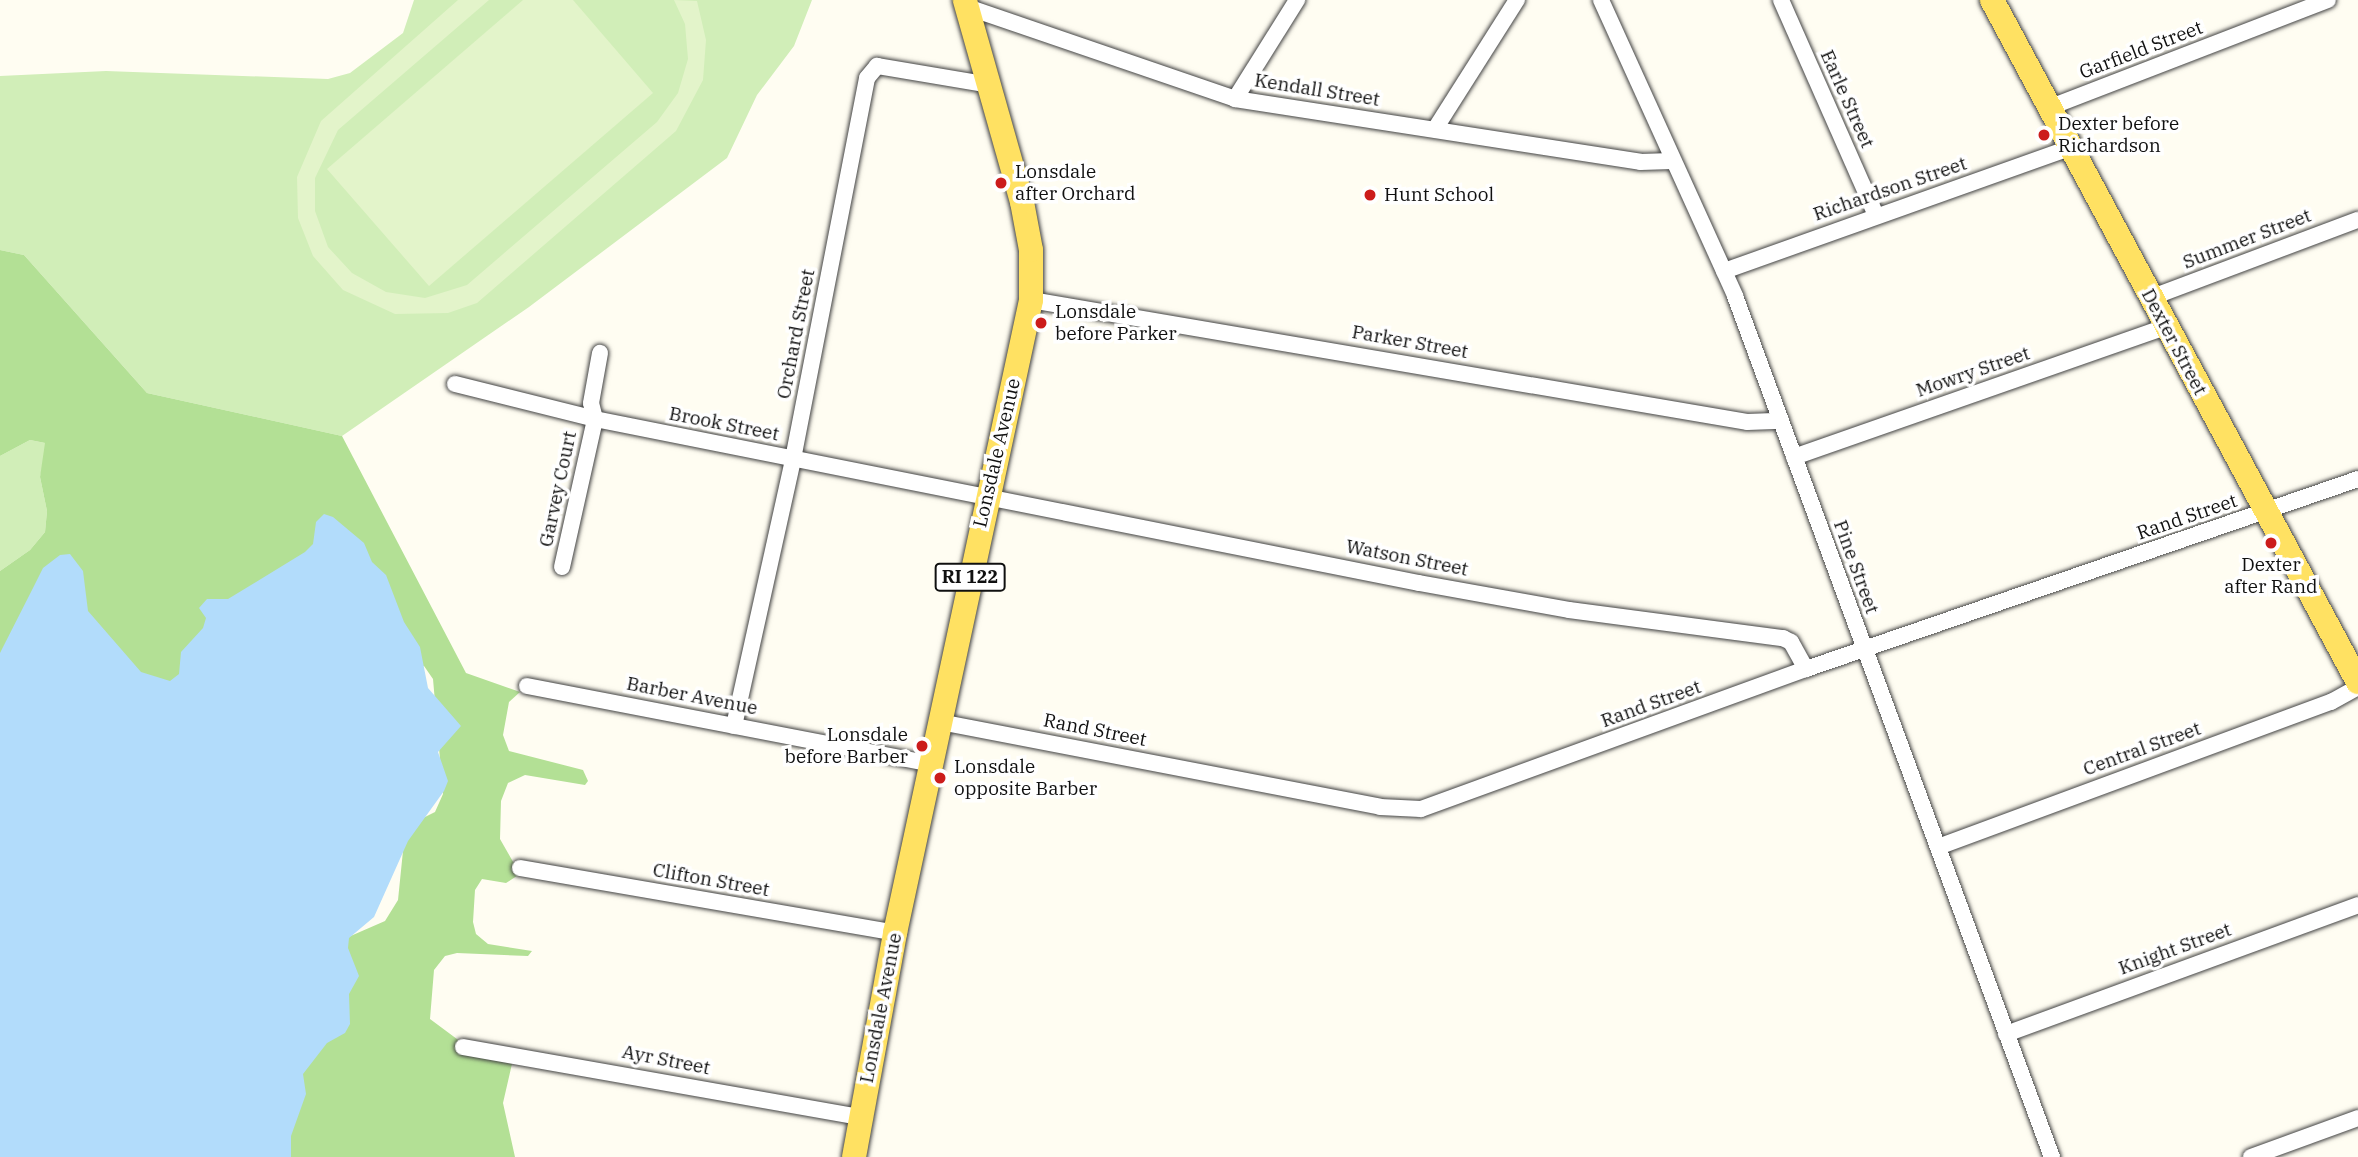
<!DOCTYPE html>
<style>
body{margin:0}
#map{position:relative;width:2358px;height:1157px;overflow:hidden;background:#fffdf2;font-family:"IBM Plex Serif",serif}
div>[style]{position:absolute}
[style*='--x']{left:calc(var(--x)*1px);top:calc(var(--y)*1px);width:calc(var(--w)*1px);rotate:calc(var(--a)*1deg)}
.green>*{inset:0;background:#d1eeb8}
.forest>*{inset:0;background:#b3e095}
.pitch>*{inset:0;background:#e3f4ca}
.water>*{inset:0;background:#b2dcfb}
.roads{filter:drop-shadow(0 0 2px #434343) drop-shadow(0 0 2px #434343)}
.minor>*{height:16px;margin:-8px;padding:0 8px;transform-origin:8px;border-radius:8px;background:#fff}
.primary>*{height:24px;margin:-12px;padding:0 12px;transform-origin:12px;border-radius:12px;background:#ffe162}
.dots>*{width:19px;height:19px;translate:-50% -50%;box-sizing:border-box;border:4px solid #fff;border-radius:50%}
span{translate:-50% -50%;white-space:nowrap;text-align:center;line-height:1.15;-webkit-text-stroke:7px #fff;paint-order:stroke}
.shield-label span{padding:2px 5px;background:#fff;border:2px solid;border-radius:5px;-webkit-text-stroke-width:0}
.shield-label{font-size:18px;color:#101010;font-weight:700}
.street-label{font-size:19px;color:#101010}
.poi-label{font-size:19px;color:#101010}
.left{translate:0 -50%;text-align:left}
.right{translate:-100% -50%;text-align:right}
</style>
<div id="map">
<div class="green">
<i style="clip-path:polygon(414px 0,812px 0,794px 46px,757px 95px,727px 158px,529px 307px,342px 436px,147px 393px,24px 255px,0 250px,0 76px,106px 71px,328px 79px,350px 73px,403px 33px)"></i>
<i style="clip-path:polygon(30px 440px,45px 443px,47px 449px,40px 477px,47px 511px,45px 532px,30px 550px,0 571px,0 456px)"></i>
</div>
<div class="forest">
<i style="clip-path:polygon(0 250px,24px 255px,147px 393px,342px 436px,466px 673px,520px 692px,509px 702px,503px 735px,509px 751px,583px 770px,588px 781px,585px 785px,525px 775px,508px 783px,501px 801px,500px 839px,520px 874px,506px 883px,482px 879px,475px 890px,473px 922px,476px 934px,488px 944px,532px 951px,528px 956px,457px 953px,445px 956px,434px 970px,430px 1019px,465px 1045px,514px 1055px,503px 1103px,515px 1157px,220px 1157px,346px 938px,385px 921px,398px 900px,404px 841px,419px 820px,435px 812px,443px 794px,433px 679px,424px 666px,315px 705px,0 669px,0 571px,30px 550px,45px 532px,47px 511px,40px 477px,45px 443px,30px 440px,0 456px)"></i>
</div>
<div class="pitch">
<i style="clip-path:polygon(458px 0,489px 0,338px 130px,315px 178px,315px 211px,328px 247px,352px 273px,386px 292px,425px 298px,467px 285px,657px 122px,678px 93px,688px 59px,685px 24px,674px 0,697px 1px,706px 40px,703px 80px,676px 131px,477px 303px,448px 313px,395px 314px,343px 290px,313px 256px,298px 218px,297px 177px,321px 121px)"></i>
<i style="clip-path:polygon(523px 0,573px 0,653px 93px,429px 286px,327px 169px)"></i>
</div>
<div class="water">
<i style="clip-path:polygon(324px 514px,333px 517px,364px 543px,372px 562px,386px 575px,404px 622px,420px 647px,428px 688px,461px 726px,438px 752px,448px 781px,444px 791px,408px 841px,374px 917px,349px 938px,348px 948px,359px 976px,349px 994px,350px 1024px,345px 1033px,327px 1043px,303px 1074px,306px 1094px,291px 1136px,291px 1157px,0 1157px,0 653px,33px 588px,43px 568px,60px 555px,70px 554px,83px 571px,88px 611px,141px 672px,170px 681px,179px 674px,181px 652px,203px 628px,206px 618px,199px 608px,207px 599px,228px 599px,305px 552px,313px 544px,316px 522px)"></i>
</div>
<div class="roads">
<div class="minor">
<i style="--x:1601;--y:0;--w:325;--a:65.6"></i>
<i style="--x:1735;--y:296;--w:918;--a:69.79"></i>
<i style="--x:1781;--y:0;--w:235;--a:66.2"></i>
<i style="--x:967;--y:7;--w:283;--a:18.9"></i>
<i style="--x:1235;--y:99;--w:410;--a:8.8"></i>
<i style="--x:1640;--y:162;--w:32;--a:-2"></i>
<i style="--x:1235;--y:99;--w:117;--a:-57.9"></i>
<i style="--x:2048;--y:108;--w:300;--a:-21.1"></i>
<i style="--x:1435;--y:129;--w:153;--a:-57.6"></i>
<i style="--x:1724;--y:271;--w:367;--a:-19.6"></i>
<i style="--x:2150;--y:298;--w:222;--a:-20.6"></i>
<i style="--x:1031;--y:300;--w:726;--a:9.67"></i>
<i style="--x:1747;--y:422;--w:34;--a:-2"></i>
<i style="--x:455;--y:384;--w:144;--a:14"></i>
<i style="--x:595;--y:419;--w:840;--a:11.26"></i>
<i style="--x:1419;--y:583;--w:152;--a:10.2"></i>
<i style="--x:1569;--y:610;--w:216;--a:7.5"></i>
<i style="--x:1783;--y:638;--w:9;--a:27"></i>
<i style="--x:1791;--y:642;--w:31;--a:61"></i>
<i style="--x:1794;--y:457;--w:394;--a:-19.3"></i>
<i style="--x:562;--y:567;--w:152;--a:-77.4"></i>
<i style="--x:595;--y:419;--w:16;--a:-104"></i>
<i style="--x:591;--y:403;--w:51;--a:-79.8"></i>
<i style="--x:527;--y:686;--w:411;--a:10.9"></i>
<i style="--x:940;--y:722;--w:448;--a:10.9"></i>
<i style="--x:1380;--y:807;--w:41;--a:2.8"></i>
<i style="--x:1421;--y:809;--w:410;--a:-20"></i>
<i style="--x:1806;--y:669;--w:584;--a:-18.99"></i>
<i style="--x:734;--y:726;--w:273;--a:-77.5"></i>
<i style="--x:793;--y:459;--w:388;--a:-79"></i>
<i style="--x:867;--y:78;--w:16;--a:-50"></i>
<i style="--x:877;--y:66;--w:115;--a:9.5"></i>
<i style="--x:1938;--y:847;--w:419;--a:-20.3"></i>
<i style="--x:2331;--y:702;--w:31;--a:-29"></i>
<i style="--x:520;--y:868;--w:381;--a:9.8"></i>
<i style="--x:2006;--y:1034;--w:375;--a:-20.1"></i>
<i style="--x:463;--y:1047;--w:404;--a:10"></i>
<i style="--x:2251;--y:1157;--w:114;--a:-20"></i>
</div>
<div class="primary">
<i style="--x:1992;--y:0;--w:774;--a:61.78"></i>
<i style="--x:854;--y:1157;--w:228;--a:-79.6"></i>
<i style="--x:895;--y:933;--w:647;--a:-77.87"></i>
<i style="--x:1031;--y:300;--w:50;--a:-90"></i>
<i style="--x:1031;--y:250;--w:49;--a:-100.6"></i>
<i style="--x:1022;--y:202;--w:210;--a:-105.8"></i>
</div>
</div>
<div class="dots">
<i style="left:2044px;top:135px;background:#cc1c1b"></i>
<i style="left:1001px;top:183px;background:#cc1c1b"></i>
<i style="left:1370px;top:195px;background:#cc1c1b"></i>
<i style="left:1041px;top:323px;background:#cc1c1b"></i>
<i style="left:2271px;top:543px;background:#cc1c1b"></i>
<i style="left:922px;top:746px;background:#cc1c1b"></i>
<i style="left:940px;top:778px;background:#cc1c1b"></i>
</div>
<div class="shield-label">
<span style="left:970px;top:577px">RI 122</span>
</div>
<div class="street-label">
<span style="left:2141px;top:50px;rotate:-21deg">Garfield Street</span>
<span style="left:1317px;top:90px;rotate:9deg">Kendall Street</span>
<span style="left:1847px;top:99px;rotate:66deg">Earle Street</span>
<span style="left:1890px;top:189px;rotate:-19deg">Richardson Street</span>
<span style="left:2247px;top:239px;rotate:-21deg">Summer Street</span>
<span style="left:796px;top:334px;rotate:-79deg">Orchard Street</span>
<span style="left:1410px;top:342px;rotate:10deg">Parker Street</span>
<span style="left:2174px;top:342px;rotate:62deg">Dexter Street</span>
<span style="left:1973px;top:372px;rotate:-19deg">Mowry Street</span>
<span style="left:724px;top:424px;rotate:11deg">Brook Street</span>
<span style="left:997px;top:453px;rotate:-77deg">Lonsdale Avenue</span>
<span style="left:558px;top:489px;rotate:-78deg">Garvey Court</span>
<span style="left:2187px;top:517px;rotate:-19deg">Rand Street</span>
<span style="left:1407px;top:558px;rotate:11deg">Watson Street</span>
<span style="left:1856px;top:567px;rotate:70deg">Pine Street</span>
<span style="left:692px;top:696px;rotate:11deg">Barber Avenue</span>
<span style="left:1651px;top:704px;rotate:-20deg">Rand Street</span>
<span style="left:1095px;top:730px;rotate:11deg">Rand Street</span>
<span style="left:2142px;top:749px;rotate:-20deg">Central Street</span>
<span style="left:711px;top:880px;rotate:10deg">Clifton Street</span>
<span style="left:2175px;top:949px;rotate:-20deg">Knight Street</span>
<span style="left:881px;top:1008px;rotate:-79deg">Lonsdale Avenue</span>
<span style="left:666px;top:1060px;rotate:11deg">Ayr Street</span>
</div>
<div class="poi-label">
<span class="left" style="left:2058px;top:135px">Dexter before<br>Richardson</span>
<span class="left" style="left:1015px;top:183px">Lonsdale<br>after Orchard</span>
<span class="left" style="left:1384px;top:195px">Hunt School</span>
<span class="left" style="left:1055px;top:323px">Lonsdale<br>before Parker</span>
<span style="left:2271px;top:576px">Dexter<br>after Rand</span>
<span class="right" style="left:908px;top:746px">Lonsdale<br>before Barber</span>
<span class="left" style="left:954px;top:778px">Lonsdale<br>opposite Barber</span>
</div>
</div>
